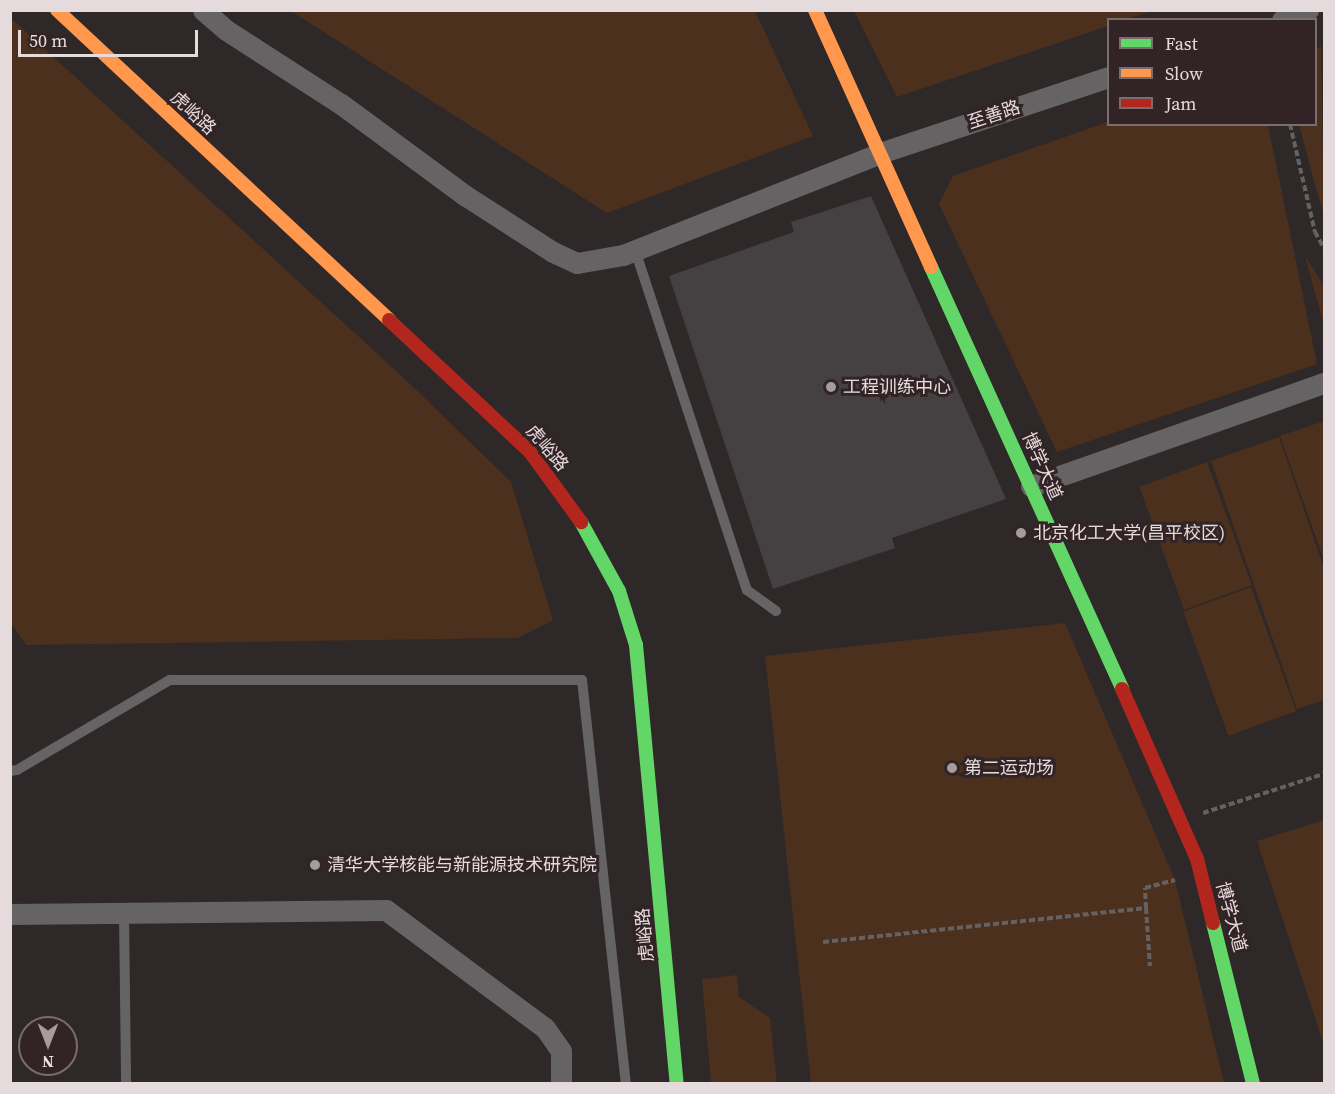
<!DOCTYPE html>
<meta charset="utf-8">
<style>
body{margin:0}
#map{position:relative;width:1335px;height:1094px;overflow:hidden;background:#2e2828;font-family:"Source Serif 4","Noto Sans SC",serif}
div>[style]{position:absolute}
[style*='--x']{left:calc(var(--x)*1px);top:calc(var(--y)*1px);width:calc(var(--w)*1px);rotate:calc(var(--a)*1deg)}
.green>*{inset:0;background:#4c301e;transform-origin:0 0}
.building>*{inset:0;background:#454041}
.path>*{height:4px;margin-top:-2px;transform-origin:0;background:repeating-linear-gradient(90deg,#656161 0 6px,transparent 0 9px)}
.lane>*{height:10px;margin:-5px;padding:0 5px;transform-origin:5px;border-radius:5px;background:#656363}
.street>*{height:21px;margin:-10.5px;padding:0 10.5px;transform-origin:10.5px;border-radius:10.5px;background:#656363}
.fast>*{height:14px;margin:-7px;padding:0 7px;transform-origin:7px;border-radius:7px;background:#63d668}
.slow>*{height:14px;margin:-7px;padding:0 7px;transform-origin:7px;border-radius:7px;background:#ff974d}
.jam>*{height:14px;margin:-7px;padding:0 7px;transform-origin:7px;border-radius:7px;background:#b3261e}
.dots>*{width:16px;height:16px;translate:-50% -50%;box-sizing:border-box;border:3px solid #322426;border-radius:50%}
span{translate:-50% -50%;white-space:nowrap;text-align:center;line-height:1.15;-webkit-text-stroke:6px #322426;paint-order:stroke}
.street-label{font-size:18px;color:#e5dbdc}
.poi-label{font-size:18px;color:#e5dbdc}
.left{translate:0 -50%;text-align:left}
.frame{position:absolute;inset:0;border:12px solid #e5dbdc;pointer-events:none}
.legend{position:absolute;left:1107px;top:18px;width:210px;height:108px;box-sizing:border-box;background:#322426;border:2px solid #7a6d6f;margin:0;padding:8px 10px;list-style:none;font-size:18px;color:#e5dbdc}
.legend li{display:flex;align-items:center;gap:12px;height:30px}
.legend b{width:30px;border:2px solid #7a6d6f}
.north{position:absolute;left:18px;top:1016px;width:60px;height:60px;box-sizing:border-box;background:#322426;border:2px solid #7a6d6f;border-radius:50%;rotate:180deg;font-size:16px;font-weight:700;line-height:24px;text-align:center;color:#e5dbdc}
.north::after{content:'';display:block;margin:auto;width:21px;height:27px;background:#a59c9d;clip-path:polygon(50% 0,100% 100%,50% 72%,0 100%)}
.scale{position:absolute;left:18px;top:30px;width:180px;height:27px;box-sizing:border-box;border:3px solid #e5dbdc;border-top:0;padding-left:8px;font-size:18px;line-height:21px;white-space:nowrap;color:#e5dbdc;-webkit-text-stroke:4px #322426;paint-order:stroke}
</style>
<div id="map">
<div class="green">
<i style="clip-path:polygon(291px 11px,755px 11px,813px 136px,607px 213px)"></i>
<i style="clip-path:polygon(854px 11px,1153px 11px,1126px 19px,1108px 20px,1108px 26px,897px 97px)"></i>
<i style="clip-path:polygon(13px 20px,406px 380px,511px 482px,553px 620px,517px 638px,26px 645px,10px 622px,10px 21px)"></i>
<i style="clip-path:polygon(1321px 46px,1324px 215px,1324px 217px,1299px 125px,1316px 124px,1316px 49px)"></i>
<i style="clip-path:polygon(1108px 122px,1108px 124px,1268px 125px,1317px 364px,1057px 452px,939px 204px,953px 176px)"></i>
<i style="clip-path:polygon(1305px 256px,1324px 286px,1324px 325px)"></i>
<i style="clip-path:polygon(1324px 421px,1324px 560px,1280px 436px)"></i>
<i style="clip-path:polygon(1279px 437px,1324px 568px,1324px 700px,1297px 709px,1211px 461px)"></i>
<i style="left:1207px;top:462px;width:131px;height:72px;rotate:70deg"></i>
<i style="left:1251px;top:587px;width:132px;height:72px;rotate:70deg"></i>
<i style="clip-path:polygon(1065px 623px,1175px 880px,1224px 1083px,811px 1083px,765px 656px)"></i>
<i style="clip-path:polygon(1324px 820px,1324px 1045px,1257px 841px)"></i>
<i style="clip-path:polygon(737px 975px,739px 997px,770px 1018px,777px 1083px,711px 1083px,702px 979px)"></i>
</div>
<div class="building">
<i style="clip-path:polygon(871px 196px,1006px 499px,892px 538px,895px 548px,773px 589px,669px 276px,794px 232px,791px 222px)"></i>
</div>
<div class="path">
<i style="--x:1290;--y:124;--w:111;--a:77"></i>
<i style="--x:1315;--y:232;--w:18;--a:61"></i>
<i style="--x:1203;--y:813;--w:127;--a:-17.9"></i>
<i style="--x:1146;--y:908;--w:58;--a:86.1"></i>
<i style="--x:823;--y:942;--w:325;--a:-6"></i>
<i style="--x:1146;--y:908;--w:20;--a:-93"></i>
<i style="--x:1145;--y:888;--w:31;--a:-15"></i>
</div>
<div class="lane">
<i style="--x:635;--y:250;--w:358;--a:71.8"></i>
<i style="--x:747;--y:590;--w:36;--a:36"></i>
<i style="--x:10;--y:771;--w:7;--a:-8"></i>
<i style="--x:17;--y:770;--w:178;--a:-30.5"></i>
<i style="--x:170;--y:680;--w:412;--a:0"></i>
<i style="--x:582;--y:680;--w:406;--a:83.8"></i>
<i style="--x:124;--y:913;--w:171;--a:89.3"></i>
</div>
<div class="street">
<i style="--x:203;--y:10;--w:30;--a:41"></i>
<i style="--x:226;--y:30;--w:137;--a:32.8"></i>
<i style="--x:341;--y:104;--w:155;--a:36.4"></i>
<i style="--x:466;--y:196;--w:103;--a:32.8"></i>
<i style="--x:553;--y:252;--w:26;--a:25"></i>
<i style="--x:577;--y:263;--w:47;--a:-9.9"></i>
<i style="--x:623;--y:255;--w:277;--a:-21.6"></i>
<i style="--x:880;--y:153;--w:240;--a:-18.4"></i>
<i style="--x:1282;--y:20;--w:28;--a:-21"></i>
<i style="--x:1031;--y:486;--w:311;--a:-19.4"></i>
<i style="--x:10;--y:914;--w:376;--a:-0.6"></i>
<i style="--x:386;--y:910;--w:198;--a:36.6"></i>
<i style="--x:545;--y:1028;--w:28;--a:55"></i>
<i style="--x:561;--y:1051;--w:33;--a:90"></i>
</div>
<div class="fast">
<i style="--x:931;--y:267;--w:463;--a:65.6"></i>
<i style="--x:581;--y:522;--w:79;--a:61.2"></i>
<i style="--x:619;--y:591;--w:57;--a:72.5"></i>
<i style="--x:636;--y:645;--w:441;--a:84.7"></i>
<i style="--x:1213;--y:923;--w:166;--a:76"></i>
</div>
<div class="slow">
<i style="--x:57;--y:10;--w:454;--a:43"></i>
<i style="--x:815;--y:10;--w:282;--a:65.7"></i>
</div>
<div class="jam">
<i style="--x:389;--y:320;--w:193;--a:43.1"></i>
<i style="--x:530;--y:452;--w:87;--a:53.9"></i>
<i style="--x:1122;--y:689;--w:186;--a:66.2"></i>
<i style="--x:1197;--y:859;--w:66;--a:76"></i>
</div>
<div class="dots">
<i style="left:831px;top:387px;background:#a59c9d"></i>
<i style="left:1021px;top:533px;background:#a59c9d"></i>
<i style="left:952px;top:768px;background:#a59c9d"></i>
<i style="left:315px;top:865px;background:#a59c9d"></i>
</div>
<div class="street-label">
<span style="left:193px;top:113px;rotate:43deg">虎峪路</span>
<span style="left:994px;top:115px;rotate:-18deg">至善路</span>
<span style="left:547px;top:448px;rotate:50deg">虎峪路</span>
<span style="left:1042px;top:466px;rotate:66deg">博学大道</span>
<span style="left:1231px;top:917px;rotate:75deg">博学大道</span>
<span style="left:645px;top:935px;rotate:-95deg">虎峪路</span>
</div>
<div class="poi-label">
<span class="left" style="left:843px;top:387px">工程训练中心</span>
<span class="left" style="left:1033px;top:533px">北京化工大学(昌平校区)</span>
<span class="left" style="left:964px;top:768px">第二运动场</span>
<span class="left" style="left:327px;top:865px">清华大学核能与新能源技术研究院</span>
</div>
<div class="frame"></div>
<ul class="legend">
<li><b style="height:8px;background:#63d668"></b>Fast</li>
<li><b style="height:8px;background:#ff974d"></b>Slow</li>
<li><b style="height:8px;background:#b3261e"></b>Jam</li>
</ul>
<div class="north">N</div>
<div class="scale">50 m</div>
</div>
